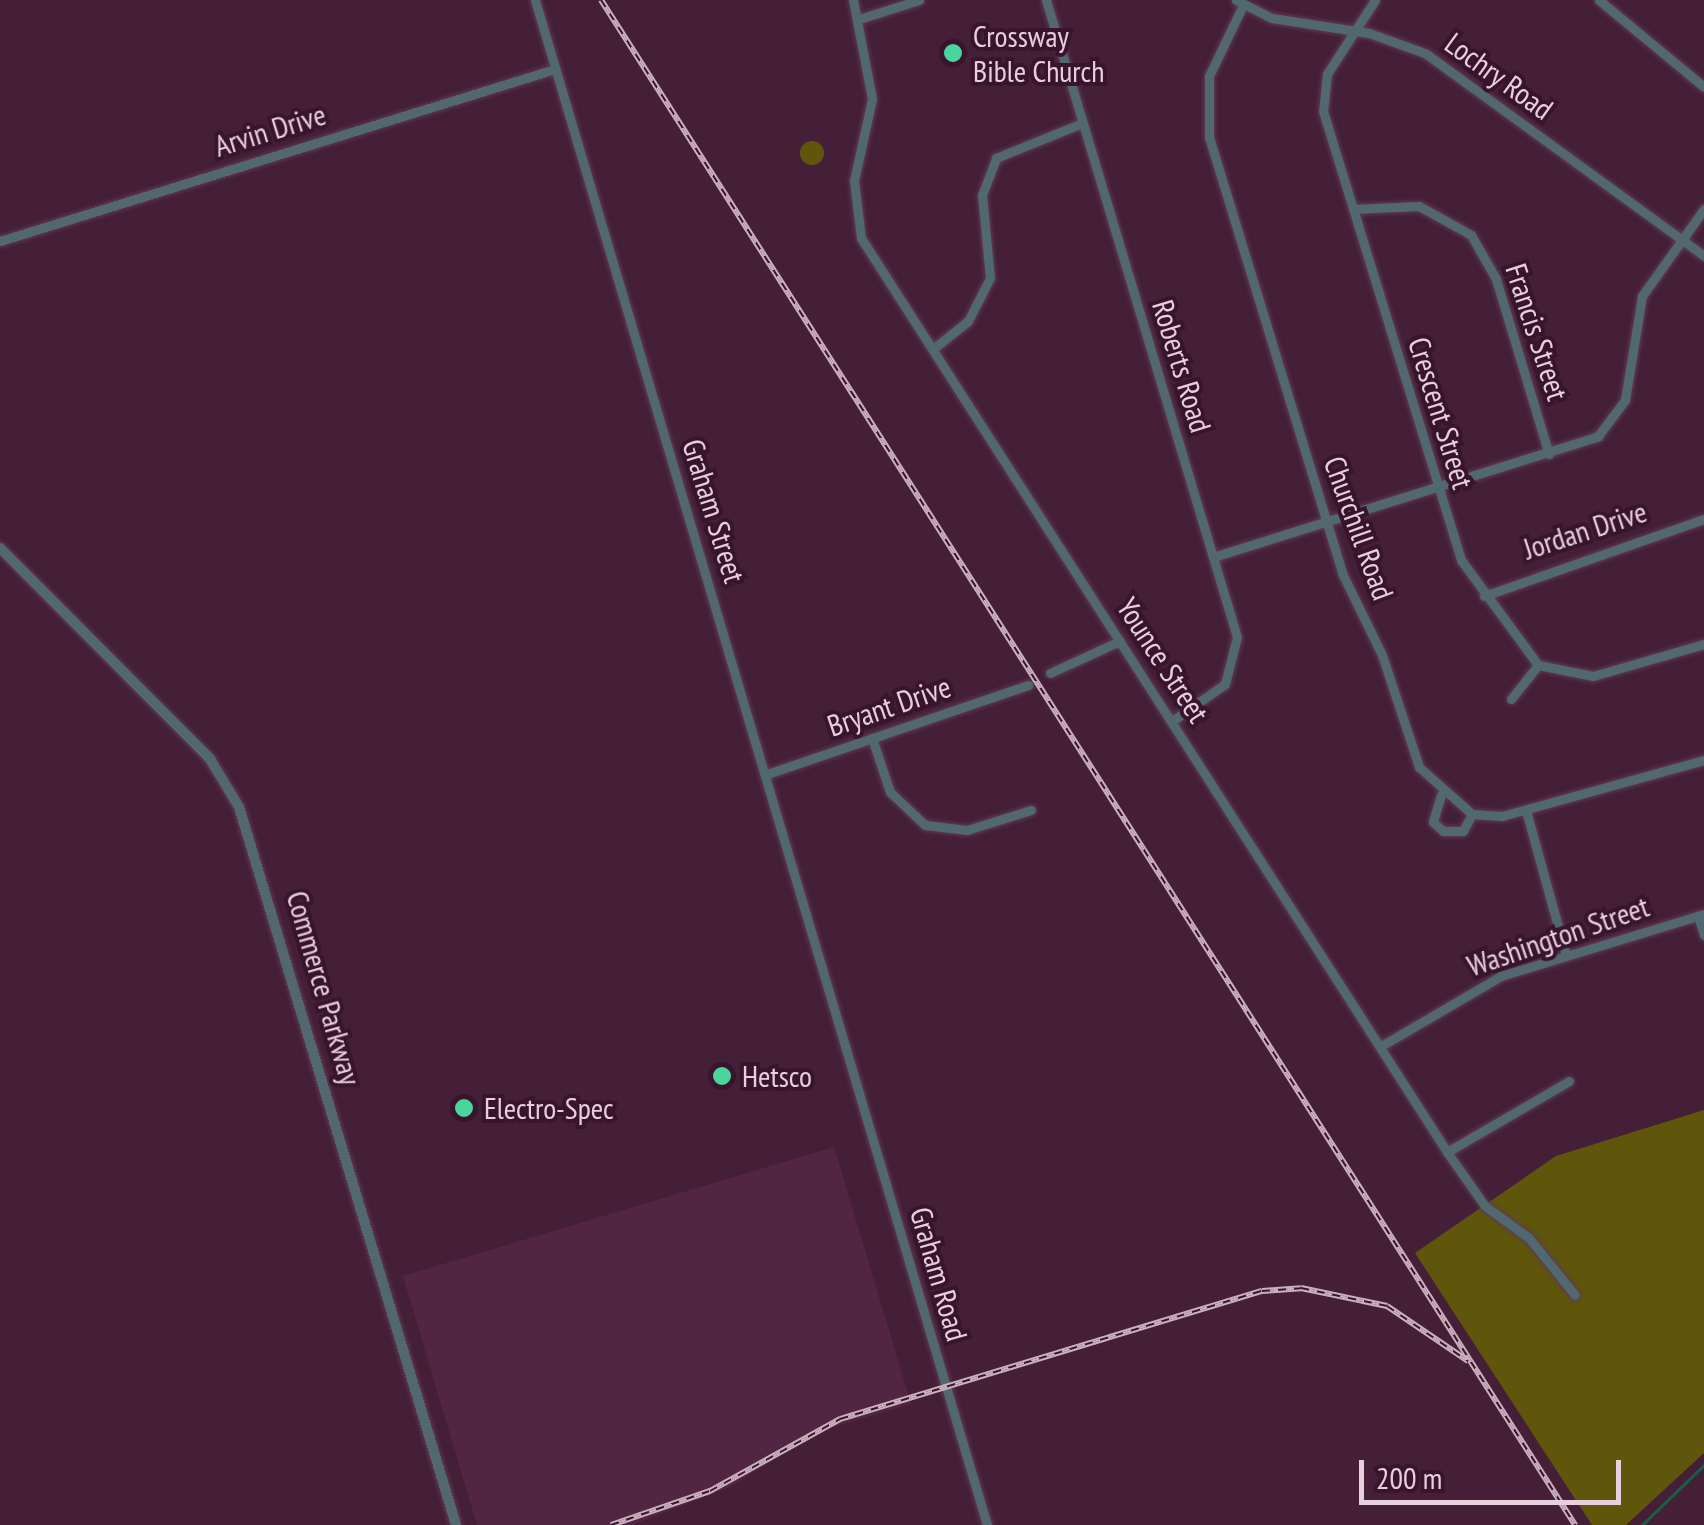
<!DOCTYPE html>
<style>
body{margin:0}
#map{position:relative;width:1704px;height:1525px;overflow:hidden;background:#441f37;font-family:"PT Sans Narrow",sans-serif}
div>[style]{position:absolute}
[style*='--x']{left:calc(var(--x)*1px);top:calc(var(--y)*1px);width:calc(var(--w)*1px);rotate:calc(var(--a)*1deg)}
.built>*{inset:0;background:#522643}
.green>*{inset:0;background:#5f560c}
.round{border-radius:50%}
.stream>*{height:2.5px;margin:-1.25px;padding:0 1.25px;transform-origin:1.25px;border-radius:1.25px;background:#166043}
.roads{filter:drop-shadow(0 0 2px #5e3b52) drop-shadow(0 0 2px #5e3b52)}
.minor>*{height:9px;margin:-4.5px;padding:0 4.5px;transform-origin:4.5px;border-radius:4.5px;background:#516870}
.tertiary>*{height:10px;margin:-5px;padding:0 5px;transform-origin:5px;border-radius:5px;background:#516870}
.rail>*{height:6px;margin-top:-3px;transform-origin:0;background:repeating-linear-gradient(90deg,#39152d 0 8px,#cbb0bf 0 16px);box-sizing:border-box;border-block:2px solid #cbb0bf}
.dots>*{width:28px;height:28px;translate:-50% -50%;box-sizing:border-box;border:5px solid #39152d;border-radius:50%}
span{translate:-50% -50%;white-space:nowrap;text-align:center;line-height:1.15;-webkit-text-stroke:8px #39152d;paint-order:stroke}
.poi-label{font-size:30px;color:#e8cfdd}
.left{translate:0 -50%;text-align:left}
.street-label{font-size:30px;color:#e8cfdd}
.scale{position:absolute;left:1359px;top:1460px;width:262px;height:45px;box-sizing:border-box;border:5px solid #e8cfdd;border-top:0;padding-left:12px;font-size:30px;line-height:35px;white-space:nowrap;color:#e8cfdd;-webkit-text-stroke:8px #39152d;paint-order:stroke}
</style>
<div id="map">
<div class="built">
<i style="clip-path:polygon(834px 1147px,911px 1404px,820px 1431px,730px 1487px,632px 1525px,477px 1525px,403px 1276px)"></i>
</div>
<div class="green">
<i class="round" style="left:800px;top:141px;width:24px;height:24px"></i>
<i style="clip-path:polygon(1704px 1110px,1704px 1453px,1626px 1525px,1592px 1525px,1415px 1253px,1556px 1156px)"></i>
</div>
<div class="stream">
<i style="--x:1642;--y:1525;--w:86;--a:-44.1"></i>
</div>
<div class="roads">
<div class="minor">
<i style="--x:535;--y:0;--w:1591;--a:73.49"></i>
<i style="--x:853;--y:0;--w:101;--a:79.1"></i>
<i style="--x:872;--y:99;--w:84;--a:102.4"></i>
<i style="--x:854;--y:181;--w:57;--a:83"></i>
<i style="--x:861;--y:238;--w:1086;--a:57.33"></i>
<i style="--x:1447;--y:1152;--w:66;--a:54.9"></i>
<i style="--x:1485;--y:1206;--w:54;--a:36"></i>
<i style="--x:1529;--y:1238;--w:73;--a:51.1"></i>
<i style="--x:1046;--y:0;--w:665;--a:73.31"></i>
<i style="--x:1237;--y:637;--w:49;--a:104.3"></i>
<i style="--x:1225;--y:684;--w:65;--a:145.1"></i>
<i style="--x:1236;--y:0;--w:40;--a:26.6"></i>
<i style="--x:1272;--y:18;--w:98;--a:8.8"></i>
<i style="--x:1369;--y:33;--w:59;--a:19.7"></i>
<i style="--x:1425;--y:53;--w:345;--a:36"></i>
<i style="--x:1375;--y:0;--w:88;--a:123"></i>
<i style="--x:1327;--y:74;--w:37;--a:96"></i>
<i style="--x:1323;--y:111;--w:470;--a:72.9"></i>
<i style="--x:1461;--y:560;--w:130;--a:53.7"></i>
<i style="--x:1538;--y:665;--w:56;--a:11.3"></i>
<i style="--x:1593;--y:676;--w:116;--a:-16.1"></i>
<i style="--x:1599;--y:0;--w:136;--a:39.6"></i>
<i style="--x:1243;--y:5;--w:79;--a:115.6"></i>
<i style="--x:1209;--y:76;--w:61;--a:90"></i>
<i style="--x:1209;--y:137;--w:456;--a:73"></i>
<i style="--x:1342;--y:573;--w:91;--a:64"></i>
<i style="--x:1382;--y:655;--w:118;--a:71.7"></i>
<i style="--x:1419;--y:767;--w:71;--a:41.6"></i>
<i style="--x:1472;--y:814;--w:30;--a:4"></i>
<i style="--x:1502;--y:816;--w:210;--a:-15.5"></i>
<i style="--x:859;--y:19;--w:63;--a:-17.6"></i>
<i style="--x:1353;--y:209;--w:66;--a:-2.6"></i>
<i style="--x:1419;--y:206;--w:60;--a:29.1"></i>
<i style="--x:1471;--y:235;--w:51;--a:60.4"></i>
<i style="--x:1496;--y:279;--w:183;--a:73.2"></i>
<i style="--x:0;--y:241;--w:581;--a:-17.22"></i>
<i style="--x:933;--y:349;--w:45;--a:-38.7"></i>
<i style="--x:968;--y:321;--w:48;--a:-62.9"></i>
<i style="--x:990;--y:278;--w:83;--a:-95.5"></i>
<i style="--x:982;--y:195;--w:40;--a:-69"></i>
<i style="--x:996;--y:158;--w:93;--a:-22.1"></i>
<i style="--x:1213;--y:557;--w:404;--a:-17.4"></i>
<i style="--x:1598;--y:436;--w:45;--a:-53.1"></i>
<i style="--x:1625;--y:400;--w:105;--a:-80.7"></i>
<i style="--x:1642;--y:296;--w:107;--a:-54.5"></i>
<i style="--x:1484;--y:596;--w:233;--a:-19.3"></i>
<i style="--x:1050;--y:673;--w:77;--a:-24.6"></i>
<i style="--x:1511;--y:699;--w:43;--a:-51.5"></i>
<i style="--x:872;--y:738;--w:57;--a:71.6"></i>
<i style="--x:890;--y:792;--w:48;--a:43.3"></i>
<i style="--x:925;--y:825;--w:42;--a:6.8"></i>
<i style="--x:967;--y:830;--w:67;--a:-17.4"></i>
<i style="--x:767;--y:774;--w:276;--a:-18.8"></i>
<i style="--x:1441;--y:795;--w:28;--a:107"></i>
<i style="--x:1433;--y:822;--w:13;--a:42"></i>
<i style="--x:1443;--y:831;--w:20;--a:0"></i>
<i style="--x:1463;--y:831;--w:19;--a:-62"></i>
<i style="--x:1527;--y:814;--w:147;--a:74.6"></i>
<i style="--x:1698;--y:916;--w:20;--a:72"></i>
<i style="--x:1381;--y:1046;--w:139;--a:-30.3"></i>
<i style="--x:1501;--y:976;--w:212;--a:-17"></i>
<i style="--x:1447;--y:1152;--w:141;--a:-30.2"></i>
</div>
<div class="tertiary">
<i style="--x:0;--y:548;--w:298;--a:45.1"></i>
<i style="--x:210;--y:759;--w:56;--a:58.9"></i>
<i style="--x:239;--y:807;--w:750;--a:73.18"></i>
</div>
</div>
<div class="rail">
<i style="--x:601;--y:0;--w:1810;--a:57.43"></i>
<i style="--x:611;--y:1525;--w:105;--a:-19"></i>
<i style="--x:710;--y:1491;--w:149;--a:-29"></i>
<i style="--x:840;--y:1419;--w:441;--a:-16.9"></i>
<i style="--x:1262;--y:1291;--w:39;--a:-4"></i>
<i style="--x:1301;--y:1288;--w:88;--a:11.8"></i>
<i style="--x:1387;--y:1306;--w:98;--a:34.2"></i>
</div>
<div class="dots">
<i style="left:953px;top:53px;background:#4bd49b"></i>
<i style="left:722px;top:1076px;background:#4bd49b"></i>
<i style="left:464px;top:1108px;background:#4bd49b"></i>
</div>
<div class="poi-label">
<span class="left" style="left:973px;top:53px">Crossway<br>Bible Church</span>
<span class="left" style="left:742px;top:1076px">Hetsco</span>
<span class="left" style="left:484px;top:1108px">Electro-Spec</span>
</div>
<div class="street-label">
<span style="left:1499px;top:76px;rotate:36deg">Lochry Road</span>
<span style="left:270px;top:130px;rotate:-17deg">Arvin Drive</span>
<span style="left:1537px;top:332px;rotate:72deg">Francis Street</span>
<span style="left:1182px;top:366px;rotate:73deg">Roberts Road</span>
<span style="left:1441px;top:413px;rotate:73deg">Crescent Street</span>
<span style="left:714px;top:511px;rotate:73deg">Graham Street</span>
<span style="left:1359px;top:528px;rotate:70deg">Churchill Road</span>
<span style="left:1585px;top:530px;rotate:-18deg">Jordan Drive</span>
<span style="left:1163px;top:660px;rotate:57deg">Younce Street</span>
<span style="left:889px;top:706px;rotate:-19deg">Bryant Drive</span>
<span style="left:1558px;top:936px;rotate:-19deg">Washington Street</span>
<span style="left:324px;top:988px;rotate:74deg">Commerce Parkway</span>
<span style="left:939px;top:1274px;rotate:74deg">Graham Road</span>
</div>
<div class="scale">200 m</div>
</div>
